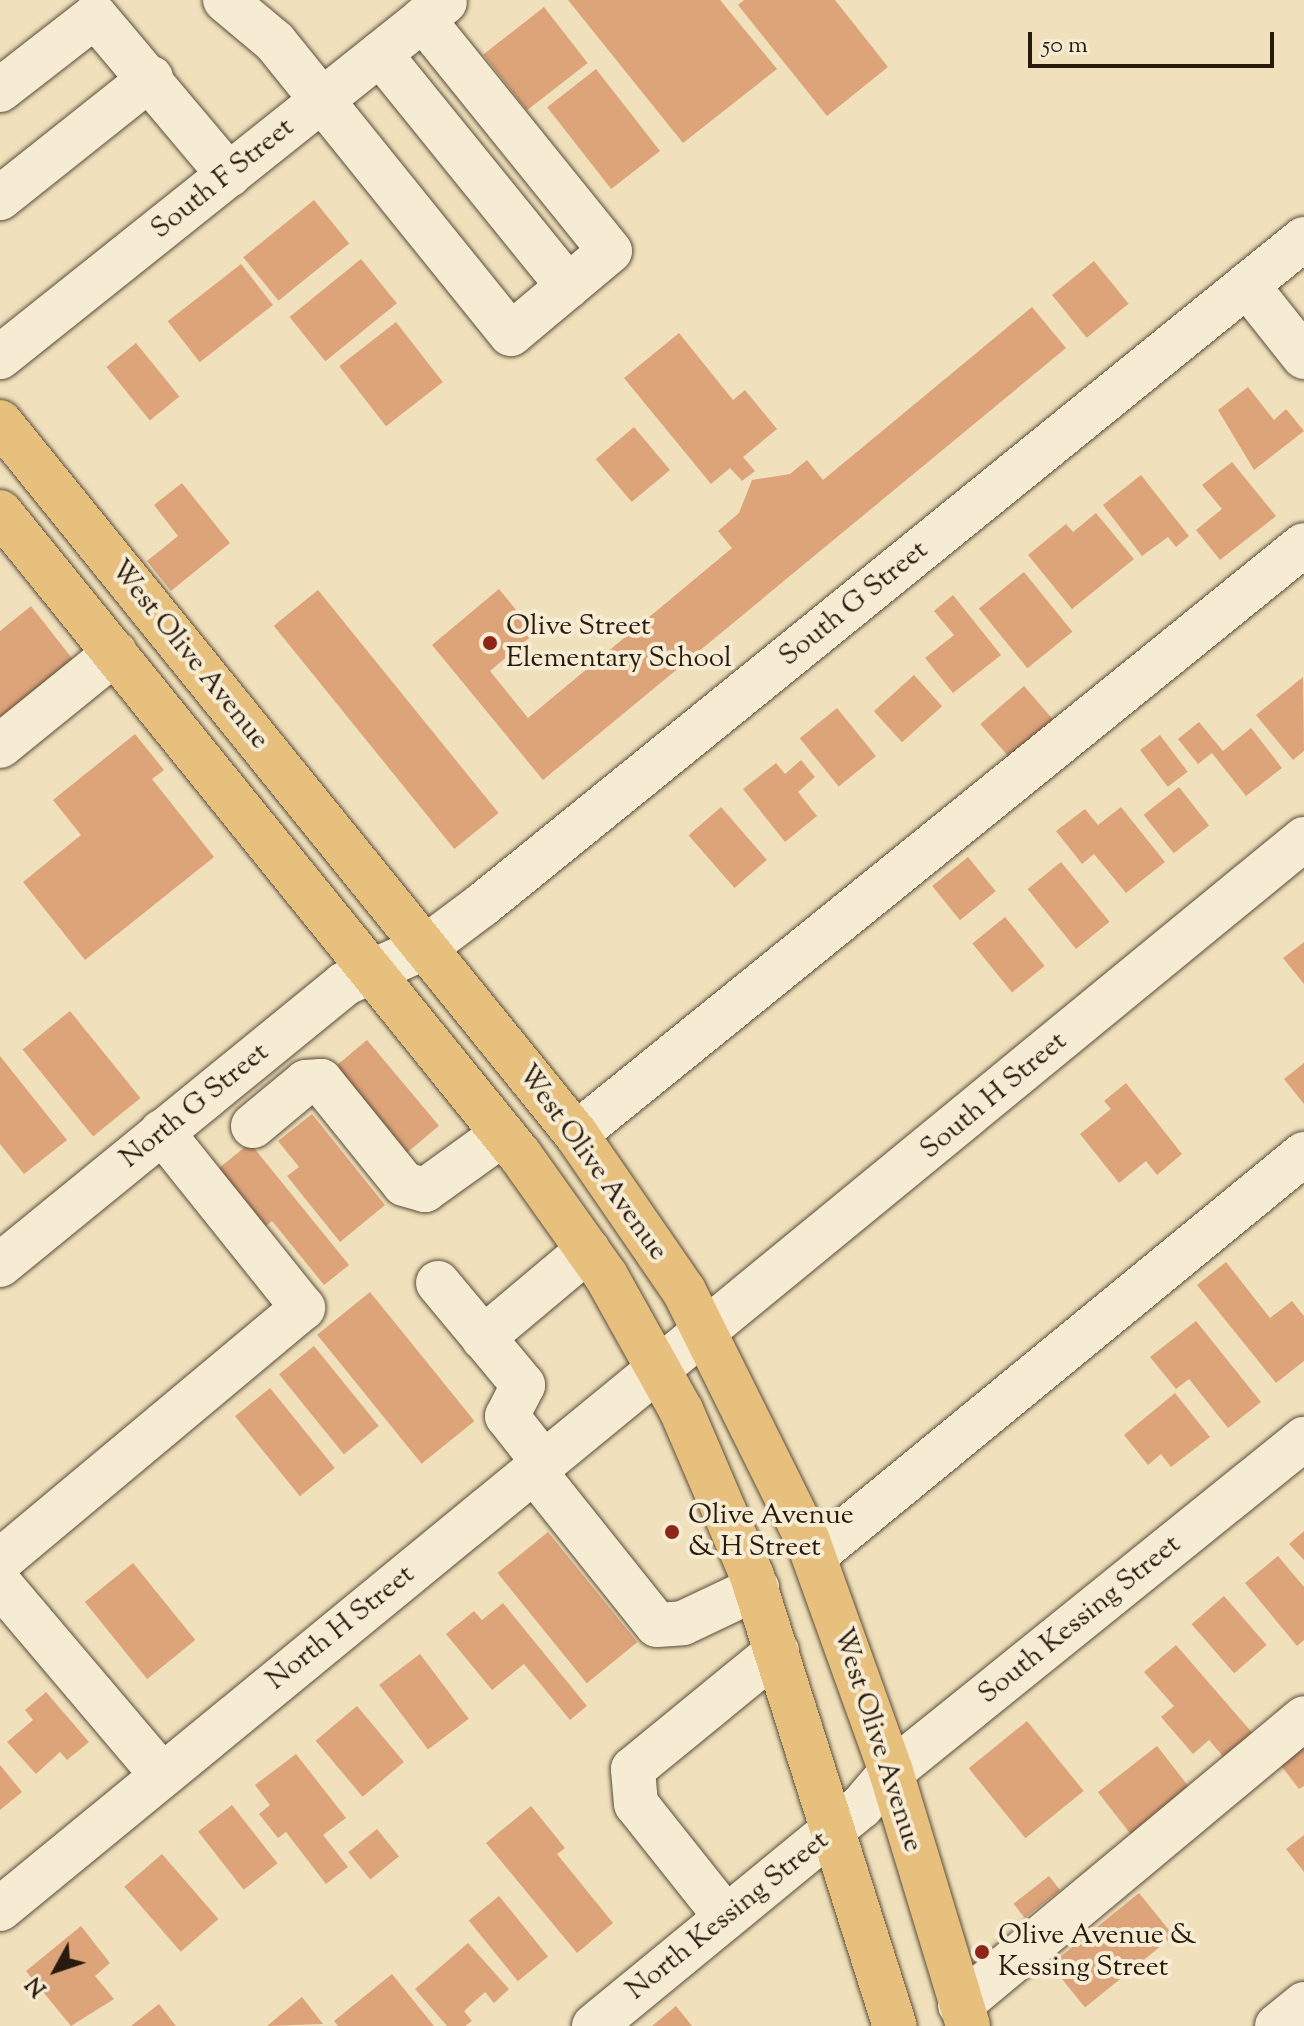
<!DOCTYPE html>
<style>
body{margin:0}
#map{position:relative;width:1304px;height:2026px;overflow:hidden;background:#f0e1bc;font-family:"Sorts Mill Goudy",serif}
div>[style]{position:absolute}
[style*='--x']{left:calc(var(--x)*1px);top:calc(var(--y)*1px);width:calc(var(--w)*1px);rotate:calc(var(--a)*1deg)}
.building>*{inset:0;background:#dda47a;transform-origin:0 0}
.roads{filter:drop-shadow(0 0 2px #5b4c3a) drop-shadow(0 0 2px #5b4c3a)}
.minor>*{height:44px;margin:-22px;padding:0 22px;transform-origin:22px;border-radius:22px;background:#f5ecd3}
.major>*{height:44px;margin:-22px;padding:0 22px;transform-origin:22px;border-radius:22px;background:#e8c07e}
.dots>*{width:22px;height:22px;translate:-50% -50%;box-sizing:border-box;border:4px solid #f5ecd3;border-radius:50%}
span{translate:-50% -50%;white-space:nowrap;text-align:center;line-height:1.15;-webkit-text-stroke:8px #f5ecd3;paint-order:stroke}
.street-label{font-size:28px;color:#291a0e}
.poi-label{font-size:28px;color:#291a0e}
.left{translate:0 -50%;text-align:left}
.north{position:absolute;left:16px;top:1930px;width:80px;height:80px;-webkit-text-stroke:6px #f5ecd3;paint-order:stroke;rotate:230deg;font-size:22px;font-weight:700;line-height:32px;text-align:center;color:#291a0e}
.north::after{content:'';display:block;margin:auto;width:28px;height:36px;background:#291a0e;clip-path:polygon(50% 0,100% 100%,50% 72%,0 100%)}
.scale{position:absolute;left:1028px;top:32px;width:246px;height:36px;box-sizing:border-box;border:4px solid #291a0e;border-top:0;padding-left:10px;font-size:24px;line-height:28px;white-space:nowrap;color:#291a0e;-webkit-text-stroke:6px #f5ecd3;paint-order:stroke}
</style>
<div id="map">
<div class="building">
<i style="clip-path:polygon(568px 0,720px 0,777px 69px,683px 143px)"></i>
<i style="clip-path:polygon(744px 0,835px 0,888px 67px,827px 116px,738px 5px)"></i>
<i style="left:544px;top:7px;width:71px;height:77px;rotate:52deg"></i>
<i style="left:596px;top:69px;width:104px;height:62px;rotate:52deg"></i>
<i style="left:314px;top:200px;width:56px;height:91px;rotate:51deg"></i>
<i style="left:361px;top:259px;width:57px;height:92px;rotate:51deg"></i>
<i style="left:1094px;top:261px;width:55px;height:54px;rotate:51deg"></i>
<i style="left:241px;top:264px;width:52px;height:93px;rotate:52deg"></i>
<i style="clip-path:polygon(1032px 307px,1066px 348px,543px 780px,432px 645px,499px 589px,535px 633px,490px 671px,528px 718px,732px 548px,718px 531px,739px 513px,752px 480px,790px 474px,807px 460px,823px 480px)"></i>
<i style="left:396px;top:322px;width:76px;height:72px;rotate:52deg"></i>
<i style="clip-path:polygon(679px 333px,733px 400px,745px 390px,777px 429px,743px 457px,755px 471px,742px 481px,730px 468px,711px 484px,624px 378px)"></i>
<i style="left:136px;top:343px;width:69px;height:38px;rotate:51deg"></i>
<i style="clip-path:polygon(1248px 387px,1274px 420px,1286px 409px,1304px 431px,1254px 470px,1218px 410px)"></i>
<i style="left:634px;top:427px;width:56px;height:50px;rotate:50deg"></i>
<i style="clip-path:polygon(1232px 462px,1276px 516px,1220px 560px,1196px 530px,1222px 509px,1202px 485px)"></i>
<i style="clip-path:polygon(1141px 475px,1189px 536px,1176px 547px,1168px 537px,1142px 556px,1103px 505px)"></i>
<i style="clip-path:polygon(182px 483px,230px 543px,171px 591px,147px 561px,178px 536px,154px 505px)"></i>
<i style="clip-path:polygon(1096px 513px,1134px 559px,1072px 609px,1028px 555px,1066px 524px,1073px 532px)"></i>
<i style="left:1024px;top:572px;width:77px;height:58px;rotate:51deg"></i>
<i style="left:318px;top:590px;width:287px;height:57px;rotate:51deg"></i>
<i style="clip-path:polygon(953px 595px,1001px 655px,953px 693px,925px 658px,954px 635px,934px 611px)"></i>
<i style="clip-path:polygon(31px 606px,78px 666px,0 720px,0 631px)"></i>
<i style="left:914px;top:675px;width:42px;height:54px;rotate:48deg"></i>
<i style="clip-path:polygon(1303px 677px,1304px 751px,1293px 760px,1256px 715px)"></i>
<i style="left:1024px;top:686px;width:44px;height:58px;rotate:49deg"></i>
<i style="left:837px;top:708px;width:62px;height:48px;rotate:51deg"></i>
<i style="clip-path:polygon(1199px 722px,1223px 751px,1251px 728px,1282px 768px,1246px 796px,1212px 753px,1198px 764px,1178px 739px)"></i>
<i style="clip-path:polygon(135px 734px,164px 770px,152px 779px,214px 857px,85px 960px,23px 882px,81px 835px,53px 800px)"></i>
<i style="left:1160px;top:735px;width:46px;height:25px;rotate:53deg"></i>
<i style="clip-path:polygon(801px 760px,815px 777px,798px 792px,817px 816px,785px 842px,743px 789px,776px 763px,785px 774px)"></i>
<i style="left:1179px;top:787px;width:49px;height:45px;rotate:52deg"></i>
<i style="left:721px;top:807px;width:70px;height:43px;rotate:49deg"></i>
<i style="clip-path:polygon(1121px 807px,1165px 862px,1126px 893px,1094px 854px,1082px 864px,1056px 831px,1085px 809px,1098px 825px)"></i>
<i style="left:968px;top:857px;width:44px;height:46px;rotate:51deg"></i>
<i style="left:1061px;top:862px;width:77px;height:43px;rotate:51deg"></i>
<i style="left:1005px;top:917px;width:63px;height:42px;rotate:51deg"></i>
<i style="clip-path:polygon(1304px 942px,1304px 984px,1283px 958px)"></i>
<i style="left:70px;top:1011px;width:112px;height:61px;rotate:51deg"></i>
<i style="left:367px;top:1040px;width:112px;height:41px;rotate:50deg"></i>
<i style="clip-path:polygon(0 1056px,67px 1140px,24px 1174px,0 1144px)"></i>
<i style="clip-path:polygon(1304px 1063px,1304px 1104px,1284px 1079px)"></i>
<i style="clip-path:polygon(1126px 1083px,1182px 1154px,1157px 1175px,1146px 1161px,1119px 1183px,1080px 1134px,1111px 1109px,1104px 1101px)"></i>
<i style="clip-path:polygon(312px 1114px,385px 1205px,340px 1242px,287px 1176px,299px 1167px,278px 1141px)"></i>
<i style="clip-path:polygon(250px 1143px,349px 1265px,324px 1285px,272px 1221px,261px 1230px,214px 1172px)"></i>
<i style="clip-path:polygon(1226px 1262px,1270px 1318px,1292px 1301px,1304px 1316px,1304px 1361px,1276px 1383px,1197px 1285px)"></i>
<i style="left:370px;top:1292px;width:166px;height:68px;rotate:51deg"></i>
<i style="clip-path:polygon(1196px 1321px,1261px 1402px,1228px 1428px,1189px 1379px,1176px 1389px,1150px 1357px)"></i>
<i style="left:314px;top:1346px;width:103px;height:45px;rotate:51deg"></i>
<i style="left:270px;top:1388px;width:103px;height:45px;rotate:51deg"></i>
<i style="clip-path:polygon(1175px 1393px,1210px 1437px,1171px 1467px,1161px 1454px,1148px 1465px,1124px 1435px)"></i>
<i style="clip-path:polygon(1304px 1531px,1304px 1560px,1289px 1544px)"></i>
<i style="left:548px;top:1532px;width:142px;height:65px;rotate:51deg"></i>
<i style="clip-path:polygon(1278px 1556px,1304px 1587px,1304px 1640px,1297px 1646px,1245px 1583px)"></i>
<i style="left:133px;top:1563px;width:99px;height:62px;rotate:51deg"></i>
<i style="left:1224px;top:1596px;width:65px;height:43px;rotate:49deg"></i>
<i style="clip-path:polygon(503px 1603px,587px 1706px,570px 1720px,524px 1664px,492px 1690px,446px 1634px,474px 1611px,482px 1620px)"></i>
<i style="clip-path:polygon(1176px 1645px,1255px 1736px,1227px 1761px,1209px 1740px,1193px 1754px,1161px 1717px,1174px 1706px,1144px 1672px)"></i>
<i style="left:420px;top:1654px;width:81px;height:51px;rotate:53deg"></i>
<i style="clip-path:polygon(46px 1692px,89px 1742px,67px 1760px,60px 1752px,36px 1774px,7px 1742px,33px 1720px,25px 1710px)"></i>
<i style="left:357px;top:1706px;width:73px;height:54px;rotate:50deg"></i>
<i style="left:1027px;top:1721px;width:90px;height:75px;rotate:51deg"></i>
<i style="clip-path:polygon(1304px 1743px,1304px 1786px,1299px 1789px,1279px 1763px)"></i>
<i style="left:1157px;top:1746px;width:62px;height:75px;rotate:52deg"></i>
<i style="clip-path:polygon(296px 1754px,346px 1818px,323px 1835px,348px 1867px,326px 1884px,286px 1832px,278px 1838px,259px 1814px,270px 1805px,255px 1785px)"></i>
<i style="clip-path:polygon(0 1765px,22px 1792px,0 1810px)"></i>
<i style="left:232px;top:1805px;width:74px;height:43px;rotate:52deg"></i>
<i style="clip-path:polygon(531px 1806px,565px 1848px,557px 1854px,613px 1923px,577px 1953px,486px 1843px)"></i>
<i style="left:377px;top:1829px;width:35px;height:37px;rotate:51deg"></i>
<i style="clip-path:polygon(1304px 1835px,1304px 1872px,1286px 1849px)"></i>
<i style="left:162px;top:1854px;width:86px;height:50px;rotate:49deg"></i>
<i style="left:1049px;top:1876px;width:18px;height:45px;rotate:52deg"></i>
<i style="left:1139px;top:1893px;width:55px;height:114px;rotate:51deg"></i>
<i style="left:499px;top:1896px;width:78px;height:39px;rotate:51deg"></i>
<i style="clip-path:polygon(81px 1926px,110px 1963px,95px 1976px,114px 1999px,71px 2026px,26px 1971px)"></i>
<i style="clip-path:polygon(468px 1943px,509px 1989px,494px 2003px,485px 1992px,464px 2011px,472px 2021px,465px 2026px,447px 2026px,415px 1989px)"></i>
<i style="clip-path:polygon(392px 1974px,434px 2026px,338px 2026px,334px 2021px)"></i>
<i style="clip-path:polygon(302px 1997px,323px 2024px,267px 2026px)"></i>
<i style="clip-path:polygon(159px 2004px,176px 2026px,131px 2026px)"></i>
<i style="clip-path:polygon(676px 2006px,692px 2026px,652px 2026px)"></i>
</div>
<div class="roads">
<div class="minor">
<i style="--x:225;--y:0;--w:65;--a:40"></i>
<i style="--x:275;--y:42;--w:375;--a:51.1"></i>
<i style="--x:511;--y:334;--w:129;--a:-40"></i>
<i style="--x:610;--y:251;--w:298;--a:-128.9"></i>
<i style="--x:380;--y:54;--w:299;--a:51"></i>
<i style="--x:0;--y:90;--w:120;--a:-37.9"></i>
<i style="--x:95;--y:16;--w:208;--a:49.9"></i>
<i style="--x:0;--y:198;--w:193;--a:-38.5"></i>
<i style="--x:1247;--y:285;--w:92;--a:51.6"></i>
<i style="--x:0;--y:357;--w:569;--a:-38.58"></i>
<i style="--x:0;--y:746;--w:148;--a:-39"></i>
<i style="--x:253;--y:1126;--w:69;--a:-39.7"></i>
<i style="--x:306;--y:1082;--w:15;--a:-4"></i>
<i style="--x:321;--y:1081;--w:132;--a:51.1"></i>
<i style="--x:404;--y:1184;--w:22;--a:16"></i>
<i style="--x:425;--y:1190;--w:96;--a:-35.7"></i>
<i style="--x:576;--y:1134;--w:936;--a:-38.98"></i>
<i style="--x:0;--y:1265;--w:444;--a:-39.2"></i>
<i style="--x:344;--y:984;--w:90;--a:-24.3"></i>
<i style="--x:426;--y:947;--w:70;--a:-36.9"></i>
<i style="--x:482;--y:905;--w:1058;--a:-39.02"></i>
<i style="--x:438;--y:1283;--w:133;--a:50.2"></i>
<i style="--x:523;--y:1385;--w:35;--a:117"></i>
<i style="--x:507;--y:1416;--w:60;--a:51.8"></i>
<i style="--x:483;--y:1338;--w:137;--a:-40"></i>
<i style="--x:534;--y:1471;--w:197;--a:51.4"></i>
<i style="--x:657;--y:1625;--w:26;--a:-4"></i>
<i style="--x:683;--y:1623;--w:82;--a:-25.3"></i>
<i style="--x:814;--y:1556;--w:634;--a:-39.37"></i>
<i style="--x:0;--y:1561;--w:395;--a:-39.9"></i>
<i style="--x:303;--y:1308;--w:226;--a:-128.7"></i>
<i style="--x:0;--y:1584;--w:249;--a:49.7"></i>
<i style="--x:0;--y:1909;--w:1687;--a:-39.37"></i>
<i style="--x:726;--y:1917;--w:144;--a:-128.5"></i>
<i style="--x:636;--y:1804;--w:35;--a:-95"></i>
<i style="--x:633;--y:1769;--w:186;--a:-39.3"></i>
<i style="--x:960;--y:2005;--w:448;--a:-39.8"></i>
<i style="--x:594;--y:2026;--w:345;--a:-39.4"></i>
<i style="--x:861;--y:1807;--w:46;--a:-49.4"></i>
<i style="--x:891;--y:1772;--w:531;--a:-38.88"></i>
<i style="--x:1277;--y:2026;--w:35;--a:-39"></i>
</div>
<div class="major">
<i style="--x:0;--y:422;--w:916;--a:51.03"></i>
<i style="--x:576;--y:1134;--w:191;--a:55.5"></i>
<i style="--x:684;--y:1291;--w:279;--a:63.6"></i>
<i style="--x:808;--y:1541;--w:245;--a:70.2"></i>
<i style="--x:891;--y:1772;--w:265;--a:73.1"></i>
<i style="--x:0;--y:512;--w:827;--a:51.04"></i>
<i style="--x:520;--y:1155;--w:148;--a:54.6"></i>
<i style="--x:606;--y:1276;--w:154;--a:60.8"></i>
<i style="--x:681;--y:1410;--w:181;--a:66.8"></i>
<i style="--x:752;--y:1576;--w:472;--a:72.4"></i>
</div>
</div>
<div class="dots">
<i style="left:490px;top:643px;background:#8f2418"></i>
<i style="left:672px;top:1532px;background:#8f2418"></i>
<i style="left:982px;top:1952px;background:#8f2418"></i>
</div>
<div class="street-label">
<span style="left:223px;top:179px;rotate:-39deg">South F Street</span>
<span style="left:854px;top:604px;rotate:-39deg">South G Street</span>
<span style="left:189px;top:655px;rotate:51deg">West Olive Avenue</span>
<span style="left:994px;top:1096px;rotate:-40deg">South H Street</span>
<span style="left:195px;top:1106px;rotate:-39deg">North G Street</span>
<span style="left:592px;top:1163px;rotate:54deg">West Olive Avenue</span>
<span style="left:1080px;top:1620px;rotate:-39deg">South Kessing Street</span>
<span style="left:341px;top:1628px;rotate:-39deg">North H Street</span>
<span style="left:877px;top:1740px;rotate:72deg">West Olive Avenue</span>
<span style="left:728px;top:1916px;rotate:-39deg">North Kessing Street</span>
</div>
<div class="poi-label">
<span class="left" style="left:506px;top:643px">Olive Street<br>Elementary School</span>
<span class="left" style="left:688px;top:1532px">Olive Avenue<br>&amp; H Street</span>
<span class="left" style="left:998px;top:1952px">Olive Avenue &amp;<br>Kessing Street</span>
</div>
<div class="north">N</div>
<div class="scale">50 m</div>
</div>
